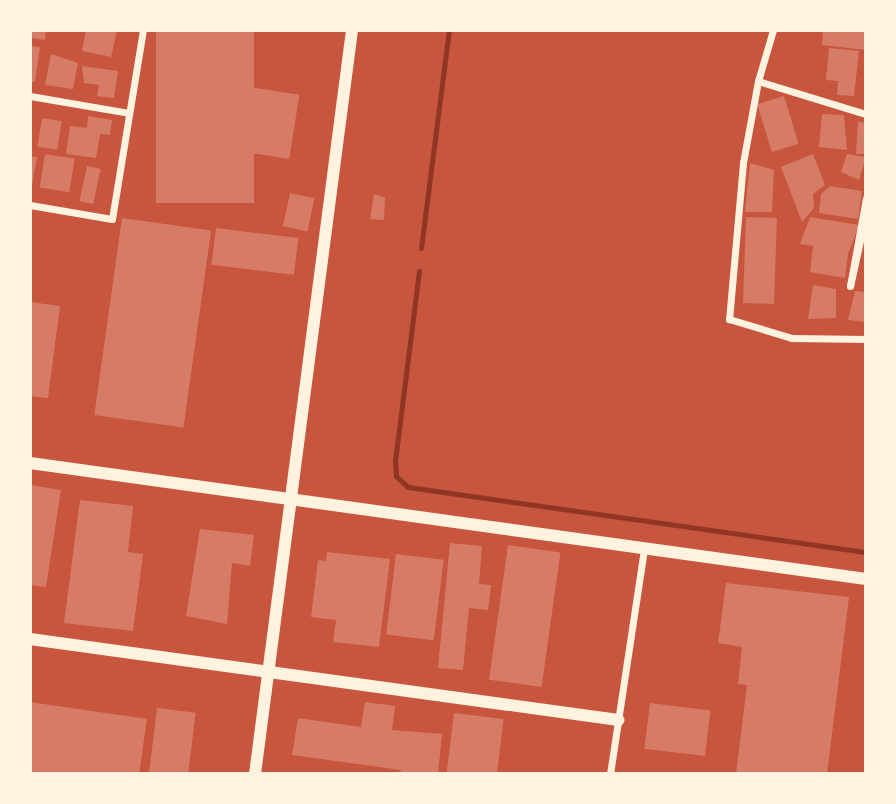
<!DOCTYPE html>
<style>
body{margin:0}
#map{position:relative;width:896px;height:804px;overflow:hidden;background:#c8553d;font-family:"Nunito Sans",sans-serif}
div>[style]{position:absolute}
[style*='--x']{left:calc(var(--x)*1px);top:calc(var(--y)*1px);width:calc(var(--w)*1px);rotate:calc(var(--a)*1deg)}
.stream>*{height:5px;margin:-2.5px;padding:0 2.5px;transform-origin:2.5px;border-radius:2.5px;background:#8f3625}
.building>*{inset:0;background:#d67c66;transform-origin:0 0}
.minor>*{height:7px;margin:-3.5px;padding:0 3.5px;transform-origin:3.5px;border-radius:3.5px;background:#fff3e0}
.tertiary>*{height:12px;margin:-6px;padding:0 6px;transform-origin:6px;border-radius:6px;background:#fff3e0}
span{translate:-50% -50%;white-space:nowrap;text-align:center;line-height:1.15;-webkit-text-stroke:6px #fff3e0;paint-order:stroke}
.frame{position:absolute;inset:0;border:32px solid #fff3e0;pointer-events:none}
</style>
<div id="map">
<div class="stream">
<i style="--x:421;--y:248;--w:220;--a:-82.7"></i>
<i style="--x:419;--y:271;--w:192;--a:97.2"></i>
<i style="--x:395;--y:461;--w:15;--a:86"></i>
<i style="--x:396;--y:476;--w:16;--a:43"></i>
<i style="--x:408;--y:487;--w:463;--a:8.1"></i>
</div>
<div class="building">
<i style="clip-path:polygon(30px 30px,46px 30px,45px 40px,30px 38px)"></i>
<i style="clip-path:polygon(86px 30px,117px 30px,111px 57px,82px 51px)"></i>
<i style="left:156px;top:30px;width:98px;height:173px"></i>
<i style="clip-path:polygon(823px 30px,866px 30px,866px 50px,822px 45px)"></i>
<i style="clip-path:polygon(30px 46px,40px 47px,35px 82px,30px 82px)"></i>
<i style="clip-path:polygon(829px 48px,859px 51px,854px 96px,837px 95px,838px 81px,826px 80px)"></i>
<i style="clip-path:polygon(51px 54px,78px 63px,73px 89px,45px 85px)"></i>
<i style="clip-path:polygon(82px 66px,118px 71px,114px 98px,97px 96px,99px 85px,84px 83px)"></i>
<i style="left:250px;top:87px;width:50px;height:65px;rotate:9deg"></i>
<i style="left:784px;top:96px;width:50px;height:28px;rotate:73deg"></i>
<i style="clip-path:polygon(822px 114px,844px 115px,847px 150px,819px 147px)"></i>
<i style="clip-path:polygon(88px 116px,112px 120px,110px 135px,100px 134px,96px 158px,66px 154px,70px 126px,87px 128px)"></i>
<i style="left:42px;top:118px;width:20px;height:29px;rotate:9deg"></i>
<i style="clip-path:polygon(858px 122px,866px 123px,866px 154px,856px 154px)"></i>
<i style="left:45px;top:154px;width:30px;height:34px;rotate:9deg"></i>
<i style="clip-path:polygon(813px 154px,825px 185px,813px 194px,814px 208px,802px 222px,781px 167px)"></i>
<i style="clip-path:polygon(847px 154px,866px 157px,859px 180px,841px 172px)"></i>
<i style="clip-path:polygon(30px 156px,37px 157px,31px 192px,30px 191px)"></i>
<i style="clip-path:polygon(750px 163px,774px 170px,772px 212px,745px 212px)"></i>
<i style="left:87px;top:166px;width:14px;height:36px;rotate:12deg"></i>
<i style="clip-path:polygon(830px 186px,862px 191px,858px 219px,819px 213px,821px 194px)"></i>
<i style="left:290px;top:193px;width:25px;height:34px;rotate:12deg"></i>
<i style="clip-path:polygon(374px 194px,385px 198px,384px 220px,370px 219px)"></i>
<i style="left:746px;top:217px;width:31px;height:86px;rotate:2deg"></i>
<i style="clip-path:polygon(810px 217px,859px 225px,848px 254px,845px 278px,810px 272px,813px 246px,800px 244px)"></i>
<i style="left:122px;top:218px;width:90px;height:199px;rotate:8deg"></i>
<i style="left:216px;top:228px;width:83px;height:37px;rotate:7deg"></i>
<i style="clip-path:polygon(813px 285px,836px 289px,836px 318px,808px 319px)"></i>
<i style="clip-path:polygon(855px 291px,866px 292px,866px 322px,848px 320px)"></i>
<i style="clip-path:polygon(30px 302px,60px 306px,48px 398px,30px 396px)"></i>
<i style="clip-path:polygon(30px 485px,61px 490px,46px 587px,30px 585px)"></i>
<i style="clip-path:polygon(80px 500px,133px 506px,128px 552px,143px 554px,133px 631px,64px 623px)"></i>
<i style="clip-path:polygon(200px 529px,254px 535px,250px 566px,232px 563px,227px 624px,186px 616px)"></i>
<i style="clip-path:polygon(450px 543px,482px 546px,479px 584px,491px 585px,488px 610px,469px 608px,463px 670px,438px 668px)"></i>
<i style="left:508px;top:545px;width:53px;height:136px;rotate:8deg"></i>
<i style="clip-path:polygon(327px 552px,390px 559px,379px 647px,333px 642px,336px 620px,311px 617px,318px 560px,326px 561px)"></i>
<i style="left:396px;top:554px;width:48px;height:81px;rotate:7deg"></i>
<i style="clip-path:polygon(726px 583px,849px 597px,827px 774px,736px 774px,747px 685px,738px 684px,742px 647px,718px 643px)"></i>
<i style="clip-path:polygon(30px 702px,147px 719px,139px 774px,30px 774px)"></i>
<i style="clip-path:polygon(365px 702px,395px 706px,392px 730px,442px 734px,438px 774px,400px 774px,401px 770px,292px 755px,298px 718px,361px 727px)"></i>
<i style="left:650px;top:703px;width:61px;height:46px;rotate:7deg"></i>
<i style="left:157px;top:708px;width:39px;height:66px;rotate:7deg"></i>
<i style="left:454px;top:713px;width:50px;height:62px;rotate:7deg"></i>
</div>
<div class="minor">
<i style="--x:773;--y:30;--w:53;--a:106.4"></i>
<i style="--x:758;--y:81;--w:83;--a:100.4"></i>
<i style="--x:743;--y:163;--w:157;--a:95.1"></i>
<i style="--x:729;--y:319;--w:66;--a:16.8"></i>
<i style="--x:792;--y:338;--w:74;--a:0.8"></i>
<i style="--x:758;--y:81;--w:113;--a:17"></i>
<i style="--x:30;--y:96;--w:100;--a:9.7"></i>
<i style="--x:866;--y:198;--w:89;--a:100.3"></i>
<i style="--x:850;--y:286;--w:55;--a:-77.5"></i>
<i style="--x:862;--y:232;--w:4;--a:0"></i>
<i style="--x:30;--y:205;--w:83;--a:9.7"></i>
<i style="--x:112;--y:219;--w:192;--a:-80.7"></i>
<i style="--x:610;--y:774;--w:229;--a:-81.4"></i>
</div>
<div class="tertiary">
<i style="--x:30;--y:463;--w:844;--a:7.9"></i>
<i style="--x:30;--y:639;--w:594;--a:7.84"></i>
<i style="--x:255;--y:774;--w:750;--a:-82.57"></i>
</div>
<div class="frame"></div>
</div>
